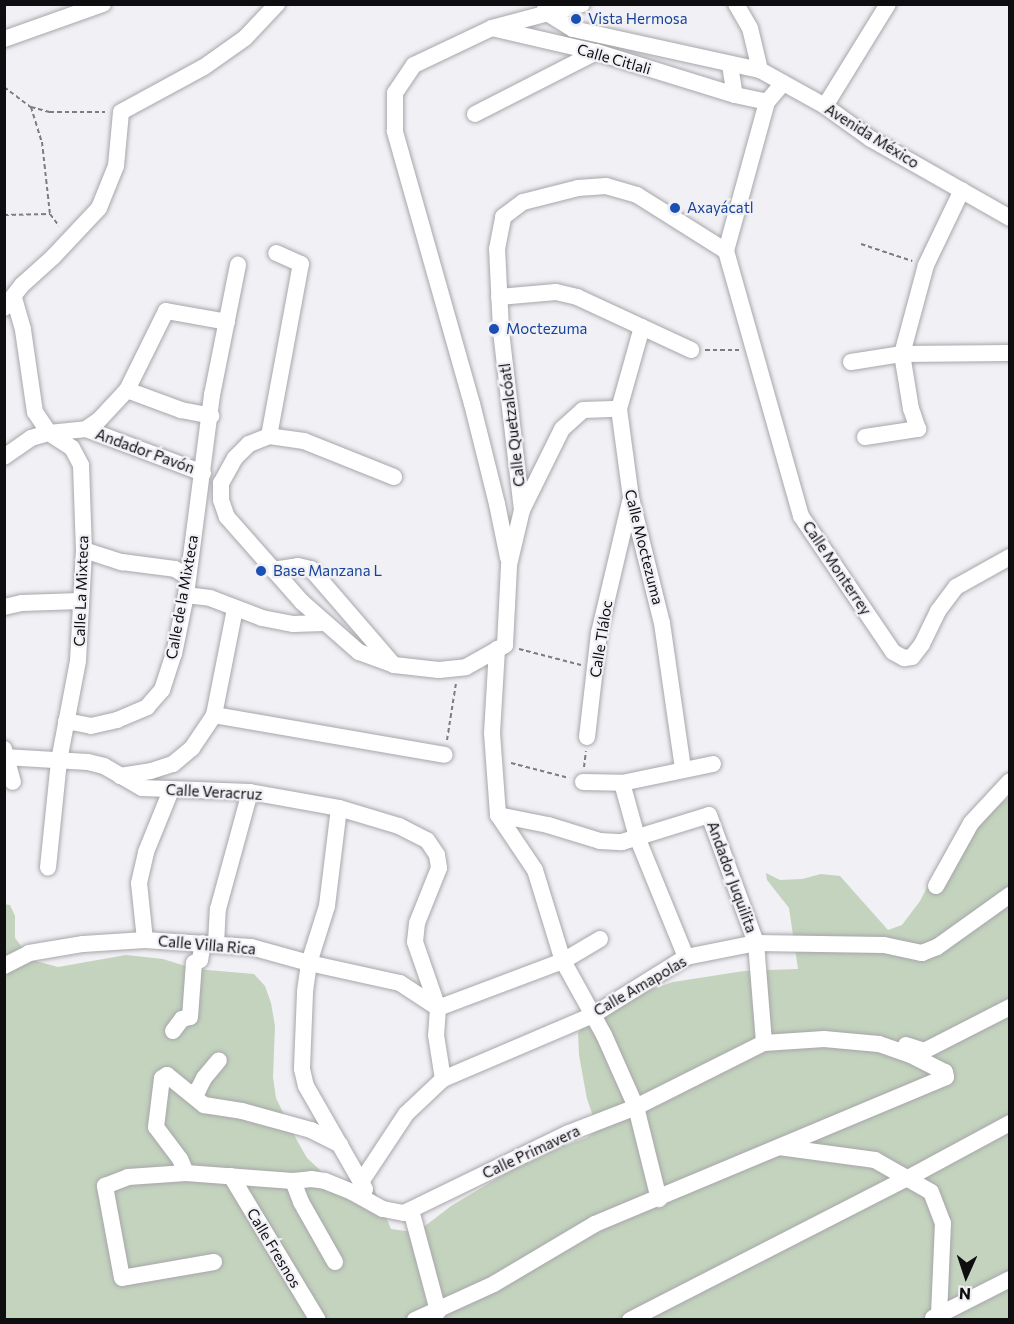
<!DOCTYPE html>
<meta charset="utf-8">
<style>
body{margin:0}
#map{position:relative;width:1014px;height:1324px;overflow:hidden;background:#f1f0f5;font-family:Commissioner,sans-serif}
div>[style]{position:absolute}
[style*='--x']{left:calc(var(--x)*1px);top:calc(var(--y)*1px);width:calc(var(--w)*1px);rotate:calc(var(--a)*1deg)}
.green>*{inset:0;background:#c3d3bd}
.path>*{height:2px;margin-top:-1px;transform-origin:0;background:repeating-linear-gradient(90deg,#7d7c7f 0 4.5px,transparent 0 7.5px)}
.roads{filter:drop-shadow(0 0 2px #a7a6aa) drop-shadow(0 0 2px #a7a6aa)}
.minor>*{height:16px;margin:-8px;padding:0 8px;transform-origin:8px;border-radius:8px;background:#fff}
.dots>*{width:16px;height:16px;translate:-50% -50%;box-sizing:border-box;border:3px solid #f1f0f5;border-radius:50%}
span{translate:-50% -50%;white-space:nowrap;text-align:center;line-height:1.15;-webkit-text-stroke:4.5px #f1f0f5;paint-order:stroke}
.transit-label{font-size:15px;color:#164399}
.left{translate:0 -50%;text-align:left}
.street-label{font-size:15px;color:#0e0d0f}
.frame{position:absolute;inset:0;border:6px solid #0e0d0f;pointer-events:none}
.north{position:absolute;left:936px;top:1246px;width:60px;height:60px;-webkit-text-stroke:4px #f1f0f5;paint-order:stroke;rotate:183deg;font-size:16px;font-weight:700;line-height:24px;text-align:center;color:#0e0d0f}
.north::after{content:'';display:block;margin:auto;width:21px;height:27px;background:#0e0d0f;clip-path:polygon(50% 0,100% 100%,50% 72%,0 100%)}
</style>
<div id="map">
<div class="green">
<i style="clip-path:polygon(1009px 797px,1009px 1319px,5px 1319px,4px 904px,10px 905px,15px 916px,15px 938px,32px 960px,58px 967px,126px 955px,163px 959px,195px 969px,254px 974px,265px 986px,271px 1003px,275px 1026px,273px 1077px,276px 1098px,294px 1135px,307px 1158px,323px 1173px,340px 1182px,372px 1184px,391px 1229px,406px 1231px,425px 1226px,451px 1206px,533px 1157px,586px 1138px,598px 1130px,587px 1099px,579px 1055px,578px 1033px,587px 1021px,640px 993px,673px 982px,744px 971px,798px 969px,789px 908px,767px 880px,766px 873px,780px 880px,802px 879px,821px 874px,840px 876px,888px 930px,902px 925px,920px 901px,946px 850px)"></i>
</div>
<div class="path">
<i style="--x:4;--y:87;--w:34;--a:37"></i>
<i style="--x:31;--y:107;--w:37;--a:73"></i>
<i style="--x:42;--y:142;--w:72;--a:83.7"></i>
<i style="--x:31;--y:107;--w:20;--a:15"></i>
<i style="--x:50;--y:112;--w:55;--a:0"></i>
<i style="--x:4;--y:215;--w:46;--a:-1.2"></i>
<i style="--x:50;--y:214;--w:15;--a:53"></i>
<i style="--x:861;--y:244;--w:54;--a:18.4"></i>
<i style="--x:705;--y:350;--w:34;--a:0"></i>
<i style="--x:519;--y:649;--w:64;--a:14.5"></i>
<i style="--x:447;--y:740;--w:58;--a:-81"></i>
<i style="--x:511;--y:763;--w:60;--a:14.5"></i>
<i style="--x:584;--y:767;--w:16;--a:-83"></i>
</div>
<div class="roads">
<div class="minor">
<i style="--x:736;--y:4;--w:28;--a:60"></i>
<i style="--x:750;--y:28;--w:43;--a:76.6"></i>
<i style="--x:544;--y:11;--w:34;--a:32"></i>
<i style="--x:573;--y:29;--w:191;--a:12.4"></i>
<i style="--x:760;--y:70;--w:74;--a:29"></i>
<i style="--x:825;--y:106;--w:57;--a:35.7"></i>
<i style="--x:871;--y:139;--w:160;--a:29.6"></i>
<i style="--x:496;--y:29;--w:103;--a:13"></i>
<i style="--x:596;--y:52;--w:145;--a:17.2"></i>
<i style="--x:4;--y:39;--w:105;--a:-19.5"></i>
<i style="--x:730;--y:65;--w:30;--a:81"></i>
<i style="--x:735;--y:95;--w:33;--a:12"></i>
<i style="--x:783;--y:83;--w:25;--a:130"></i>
<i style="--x:767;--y:102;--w:155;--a:105.4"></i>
<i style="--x:726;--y:251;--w:275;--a:74.2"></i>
<i style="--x:801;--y:516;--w:164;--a:55.9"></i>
<i style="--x:893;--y:652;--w:13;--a:29"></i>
<i style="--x:904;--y:658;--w:8;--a:-7"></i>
<i style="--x:912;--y:657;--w:16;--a:-52"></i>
<i style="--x:922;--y:644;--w:37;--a:-64"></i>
<i style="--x:938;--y:611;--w:30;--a:-53"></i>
<i style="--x:956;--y:587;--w:62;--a:-29.1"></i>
<i style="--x:825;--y:106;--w:120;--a:-58.3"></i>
<i style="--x:475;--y:114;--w:136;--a:-27.1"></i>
<i style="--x:499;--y:297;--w:57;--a:-5"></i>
<i style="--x:556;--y:292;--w:22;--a:13"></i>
<i style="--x:577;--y:297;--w:126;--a:24.9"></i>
<i style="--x:14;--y:298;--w:33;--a:74"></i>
<i style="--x:23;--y:330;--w:83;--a:81.7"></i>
<i style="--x:35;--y:412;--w:25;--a:56"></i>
<i style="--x:49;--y:433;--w:27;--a:33"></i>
<i style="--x:72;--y:448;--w:19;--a:62"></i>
<i style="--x:81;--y:465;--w:85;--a:88"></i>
<i style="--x:84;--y:550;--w:111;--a:93.1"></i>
<i style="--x:78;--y:661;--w:102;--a:100.8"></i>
<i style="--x:59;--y:761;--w:107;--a:95.9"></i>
<i style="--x:4;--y:308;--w:29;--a:-52"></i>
<i style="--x:22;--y:285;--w:42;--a:-42.1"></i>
<i style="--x:53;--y:257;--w:67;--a:-46.8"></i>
<i style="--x:99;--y:208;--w:45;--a:-68"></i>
<i style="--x:116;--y:166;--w:54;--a:-84.7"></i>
<i style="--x:121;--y:112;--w:94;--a:-28.5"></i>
<i style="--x:204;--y:67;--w:50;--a:-35.3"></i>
<i style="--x:245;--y:38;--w:47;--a:-46.7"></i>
<i style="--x:642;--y:327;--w:85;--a:105.7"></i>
<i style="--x:619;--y:409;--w:90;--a:82.3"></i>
<i style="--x:631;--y:498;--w:129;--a:76.1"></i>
<i style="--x:662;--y:623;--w:148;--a:81.8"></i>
<i style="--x:851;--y:362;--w:52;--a:-8.9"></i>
<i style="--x:902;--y:354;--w:108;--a:-0.5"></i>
<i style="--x:127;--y:390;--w:58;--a:20.3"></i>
<i style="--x:181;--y:410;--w:31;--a:11"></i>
<i style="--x:86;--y:429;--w:16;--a:-35"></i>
<i style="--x:99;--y:420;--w:41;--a:-47"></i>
<i style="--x:127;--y:390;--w:88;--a:-63.7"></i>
<i style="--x:166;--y:311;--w:62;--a:10.2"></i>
<i style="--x:269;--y:436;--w:175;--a:-79.5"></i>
<i style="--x:301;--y:264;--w:27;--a:-156"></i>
<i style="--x:865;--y:437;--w:54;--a:-8.6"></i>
<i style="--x:918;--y:429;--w:21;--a:-109"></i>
<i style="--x:911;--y:409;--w:56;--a:-99.3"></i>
<i style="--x:902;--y:354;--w:92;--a:-74.9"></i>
<i style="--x:926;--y:265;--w:83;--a:-64.4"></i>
<i style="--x:4;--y:457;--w:33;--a:-35"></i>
<i style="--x:31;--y:438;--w:19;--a:-16"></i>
<i style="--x:49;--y:433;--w:37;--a:-6"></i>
<i style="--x:86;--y:429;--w:125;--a:20.6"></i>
<i style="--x:394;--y:477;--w:97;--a:-158.2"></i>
<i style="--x:304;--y:441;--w:35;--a:-172"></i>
<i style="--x:269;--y:436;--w:22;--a:158"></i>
<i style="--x:249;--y:444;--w:20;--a:135"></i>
<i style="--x:235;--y:458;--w:29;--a:119"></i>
<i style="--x:221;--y:483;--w:17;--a:90"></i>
<i style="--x:221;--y:500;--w:18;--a:71"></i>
<i style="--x:227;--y:517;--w:113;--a:48.6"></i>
<i style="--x:302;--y:602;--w:76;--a:41.3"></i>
<i style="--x:359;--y:652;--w:37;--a:20"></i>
<i style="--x:394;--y:665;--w:45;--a:6.3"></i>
<i style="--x:439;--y:670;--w:27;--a:-6"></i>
<i style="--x:466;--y:667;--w:45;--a:-29.4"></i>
<i style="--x:505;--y:645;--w:80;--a:-87.1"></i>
<i style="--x:509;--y:565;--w:57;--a:-76.7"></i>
<i style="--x:522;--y:510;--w:181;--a:-96.7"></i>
<i style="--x:501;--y:330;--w:81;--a:-92.8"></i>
<i style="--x:497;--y:249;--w:33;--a:-79"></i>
<i style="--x:503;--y:217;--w:25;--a:-37"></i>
<i style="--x:523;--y:202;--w:57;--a:-14.3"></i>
<i style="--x:578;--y:188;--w:28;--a:-4"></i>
<i style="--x:606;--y:186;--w:32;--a:16"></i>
<i style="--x:637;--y:195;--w:105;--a:32.2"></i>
<i style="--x:522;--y:510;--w:90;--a:-63.7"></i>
<i style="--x:562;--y:429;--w:28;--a:-42"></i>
<i style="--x:583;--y:410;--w:36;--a:-2"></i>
<i style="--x:84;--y:550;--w:40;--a:18"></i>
<i style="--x:122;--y:562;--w:53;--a:7.5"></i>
<i style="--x:175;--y:569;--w:15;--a:32"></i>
<i style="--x:508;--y:558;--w:55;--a:-101.5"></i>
<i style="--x:497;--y:504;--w:103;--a:-104"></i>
<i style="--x:472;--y:404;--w:284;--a:-105.8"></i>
<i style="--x:395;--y:131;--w:38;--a:-90"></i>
<i style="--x:395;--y:93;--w:34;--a:-56"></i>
<i style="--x:414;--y:65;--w:86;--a:-25.4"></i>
<i style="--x:492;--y:28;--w:93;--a:-14.9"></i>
<i style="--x:273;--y:570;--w:25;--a:-9"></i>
<i style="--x:298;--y:566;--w:13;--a:13"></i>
<i style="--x:311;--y:569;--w:127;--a:49.2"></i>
<i style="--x:186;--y:595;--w:24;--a:7"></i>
<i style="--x:210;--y:598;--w:56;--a:21"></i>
<i style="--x:262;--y:618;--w:32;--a:11"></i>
<i style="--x:293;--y:624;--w:31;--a:-2"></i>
<i style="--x:4;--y:607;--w:18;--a:-13"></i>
<i style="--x:22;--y:603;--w:58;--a:-2"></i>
<i style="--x:497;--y:649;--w:84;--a:93.4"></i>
<i style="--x:492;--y:733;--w:82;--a:85.8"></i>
<i style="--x:498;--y:815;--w:66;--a:56.1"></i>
<i style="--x:535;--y:870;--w:95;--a:72.9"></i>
<i style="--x:563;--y:961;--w:85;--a:61"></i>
<i style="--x:604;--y:1035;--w:79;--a:66"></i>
<i style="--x:636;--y:1107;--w:95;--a:76"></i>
<i style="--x:214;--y:715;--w:234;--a:9.8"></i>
<i style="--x:66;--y:721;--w:25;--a:11"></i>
<i style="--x:91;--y:726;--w:27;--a:-13"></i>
<i style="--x:117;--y:720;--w:33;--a:-23"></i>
<i style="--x:147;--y:707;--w:23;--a:-49"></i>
<i style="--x:162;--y:690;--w:38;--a:-72"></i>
<i style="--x:174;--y:654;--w:60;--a:-78.5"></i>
<i style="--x:186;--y:595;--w:202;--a:-82.6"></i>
<i style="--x:212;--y:395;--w:133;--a:-78.7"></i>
<i style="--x:587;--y:737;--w:105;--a:-83.4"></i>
<i style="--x:599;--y:633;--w:135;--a:-76.7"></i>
<i style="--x:4;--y:749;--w:34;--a:75"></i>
<i style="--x:4;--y:757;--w:84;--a:3.4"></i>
<i style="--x:88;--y:762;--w:16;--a:14"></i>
<i style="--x:104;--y:766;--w:44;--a:30.1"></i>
<i style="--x:142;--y:788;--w:108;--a:2.1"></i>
<i style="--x:250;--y:792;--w:90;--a:10.2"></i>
<i style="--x:339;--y:808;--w:63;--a:16.7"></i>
<i style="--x:399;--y:826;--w:31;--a:27"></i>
<i style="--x:427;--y:840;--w:18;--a:56"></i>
<i style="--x:437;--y:855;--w:13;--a:81"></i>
<i style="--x:439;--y:868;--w:59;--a:111.8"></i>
<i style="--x:417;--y:923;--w:19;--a:96"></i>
<i style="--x:415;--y:942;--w:70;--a:70.8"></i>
<i style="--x:438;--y:1008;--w:27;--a:94"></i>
<i style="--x:436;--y:1035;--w:45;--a:81"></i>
<i style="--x:443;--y:1079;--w:51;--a:136.6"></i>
<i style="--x:406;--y:1114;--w:82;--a:123.5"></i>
<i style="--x:120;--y:776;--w:31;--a:-9"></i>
<i style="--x:151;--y:771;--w:23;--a:-18"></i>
<i style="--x:173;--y:764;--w:25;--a:-40"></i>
<i style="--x:192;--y:748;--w:40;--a:-56"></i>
<i style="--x:214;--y:715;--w:108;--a:-78.8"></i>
<i style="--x:583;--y:782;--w:39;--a:1"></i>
<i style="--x:622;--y:783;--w:93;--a:-11.8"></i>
<i style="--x:622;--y:783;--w:56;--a:74.5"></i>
<i style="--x:637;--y:837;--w:130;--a:67.8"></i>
<i style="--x:339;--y:808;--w:99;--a:97"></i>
<i style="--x:327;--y:906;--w:60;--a:107.5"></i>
<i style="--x:309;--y:963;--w:30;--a:98"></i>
<i style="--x:305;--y:993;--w:76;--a:92.3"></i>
<i style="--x:302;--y:1069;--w:17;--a:77"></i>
<i style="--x:306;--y:1086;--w:119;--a:60.2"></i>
<i style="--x:498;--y:815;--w:51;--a:11.3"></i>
<i style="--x:548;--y:825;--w:54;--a:17.1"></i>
<i style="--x:600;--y:841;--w:22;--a:3"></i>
<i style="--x:622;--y:842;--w:91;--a:-17.2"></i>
<i style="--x:709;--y:815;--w:136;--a:69.8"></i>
<i style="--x:756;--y:943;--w:100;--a:85.4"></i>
<i style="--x:936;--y:886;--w:72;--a:-60.9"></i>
<i style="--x:971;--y:823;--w:57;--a:-47.1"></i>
<i style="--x:145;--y:940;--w:57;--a:-96"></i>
<i style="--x:139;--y:883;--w:32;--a:-77"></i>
<i style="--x:146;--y:852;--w:67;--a:-68"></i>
<i style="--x:216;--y:944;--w:35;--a:-87"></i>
<i style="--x:218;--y:909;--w:121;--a:-74.7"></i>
<i style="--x:4;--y:966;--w:28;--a:-27"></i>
<i style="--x:29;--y:953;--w:55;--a:-9.5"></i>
<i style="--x:83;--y:944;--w:62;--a:-3.7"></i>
<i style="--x:145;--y:940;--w:106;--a:3.8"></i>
<i style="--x:251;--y:947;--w:60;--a:15.4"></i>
<i style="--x:309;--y:963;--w:93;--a:12.4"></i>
<i style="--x:400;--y:983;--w:45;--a:33.3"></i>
<i style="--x:438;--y:1008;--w:134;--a:-20.6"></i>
<i style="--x:563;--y:961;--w:43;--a:-30.7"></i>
<i style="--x:173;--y:1031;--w:15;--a:-53"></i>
<i style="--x:182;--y:1019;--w:8;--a:-14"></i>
<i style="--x:190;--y:1017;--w:54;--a:-85.8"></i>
<i style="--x:194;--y:963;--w:7;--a:-27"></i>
<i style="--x:200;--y:960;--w:17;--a:-80"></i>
<i style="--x:906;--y:1045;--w:19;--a:18"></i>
<i style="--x:924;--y:1051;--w:97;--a:-27.1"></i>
<i style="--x:443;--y:1079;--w:163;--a:-23.1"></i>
<i style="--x:593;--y:1015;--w:110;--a:-31.9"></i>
<i style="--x:686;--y:957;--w:71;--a:-11.3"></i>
<i style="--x:756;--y:943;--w:128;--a:0.9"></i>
<i style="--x:884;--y:945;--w:39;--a:12"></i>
<i style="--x:922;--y:953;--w:16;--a:-22"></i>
<i style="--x:937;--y:947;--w:90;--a:-35.5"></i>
<i style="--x:191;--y:1093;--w:8;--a:-23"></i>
<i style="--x:198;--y:1090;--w:13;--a:-63"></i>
<i style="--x:204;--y:1078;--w:23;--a:-50"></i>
<i style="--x:779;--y:1147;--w:97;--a:7.7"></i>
<i style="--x:875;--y:1160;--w:64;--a:29.7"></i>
<i style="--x:931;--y:1192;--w:33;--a:69"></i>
<i style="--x:943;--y:1223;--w:91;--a:92.5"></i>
<i style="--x:186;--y:1173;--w:15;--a:-113"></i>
<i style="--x:180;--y:1159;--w:40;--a:-127"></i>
<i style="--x:156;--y:1127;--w:49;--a:-83"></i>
<i style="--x:162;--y:1078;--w:6;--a:-31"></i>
<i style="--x:167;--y:1075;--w:48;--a:39"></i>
<i style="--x:204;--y:1105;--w:38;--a:9"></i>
<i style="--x:242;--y:1111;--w:72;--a:15.4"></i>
<i style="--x:311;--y:1130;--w:33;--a:27"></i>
<i style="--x:231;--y:1176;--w:168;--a:58.9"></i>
<i style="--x:293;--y:1181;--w:22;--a:69"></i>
<i style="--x:301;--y:1202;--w:69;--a:60.5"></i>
<i style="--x:411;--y:1210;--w:105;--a:75"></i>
<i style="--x:214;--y:1262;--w:93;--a:170.1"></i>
<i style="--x:122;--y:1278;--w:94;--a:-100.5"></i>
<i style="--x:105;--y:1186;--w:25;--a:-21"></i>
<i style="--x:128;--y:1177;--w:58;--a:-3.9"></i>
<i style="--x:186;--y:1173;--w:107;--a:4.3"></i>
<i style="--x:293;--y:1181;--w:18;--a:-6"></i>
<i style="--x:311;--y:1179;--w:14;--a:8"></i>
<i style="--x:325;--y:1181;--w:29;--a:22"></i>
<i style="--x:352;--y:1192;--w:35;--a:29"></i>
<i style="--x:383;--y:1209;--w:21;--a:11"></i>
<i style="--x:404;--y:1213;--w:183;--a:-25.9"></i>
<i style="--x:569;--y:1133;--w:72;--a:-21.2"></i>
<i style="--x:636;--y:1107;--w:143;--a:-26.6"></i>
<i style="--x:764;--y:1043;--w:60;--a:-3.8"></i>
<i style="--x:824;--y:1039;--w:55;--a:5.2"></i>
<i style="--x:879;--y:1044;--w:34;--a:19"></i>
<i style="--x:911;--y:1055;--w:38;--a:27"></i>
<i style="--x:945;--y:1072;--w:5;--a:79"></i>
<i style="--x:946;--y:1077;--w:381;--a:157.3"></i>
<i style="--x:595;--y:1224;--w:117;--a:149.3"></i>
<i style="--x:494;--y:1284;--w:87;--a:155.5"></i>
<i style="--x:933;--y:1318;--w:86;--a:-26.9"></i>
<i style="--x:630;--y:1320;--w:314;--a:-27.1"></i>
<i style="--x:910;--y:1177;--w:114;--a:-28.4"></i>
</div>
</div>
<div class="dots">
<i style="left:576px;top:19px;background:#1a4fb4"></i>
<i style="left:675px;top:208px;background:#1a4fb4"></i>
<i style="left:494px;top:329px;background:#1a4fb4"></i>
<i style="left:261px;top:571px;background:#1a4fb4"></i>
</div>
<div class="transit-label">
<span class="left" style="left:588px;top:19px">Vista Hermosa</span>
<span class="left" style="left:687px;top:208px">Axayácatl</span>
<span class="left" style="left:506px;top:329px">Moctezuma</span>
<span class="left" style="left:273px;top:571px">Base Manzana L</span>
</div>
<div class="street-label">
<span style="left:614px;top:59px;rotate:16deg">Calle Citlali</span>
<span style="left:872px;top:136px;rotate:32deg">Avenida México</span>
<span style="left:512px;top:425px;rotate:-97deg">Calle Quetzalcóatl</span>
<span style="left:145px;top:451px;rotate:20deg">Andador Pavón</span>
<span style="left:644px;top:547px;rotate:76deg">Calle Moctezuma</span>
<span style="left:837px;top:568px;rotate:56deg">Calle Monterrey</span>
<span style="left:81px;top:591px;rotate:-88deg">Calle La Mixteca</span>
<span style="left:182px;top:597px;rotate:-80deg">Calle de la Mixteca</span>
<span style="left:601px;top:639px;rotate:-81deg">Calle Tláloc</span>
<span style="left:214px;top:792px;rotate:3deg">Calle Veracruz</span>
<span style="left:732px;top:877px;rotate:70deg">Andador Juquilita</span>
<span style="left:207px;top:945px;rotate:5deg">Calle Villa Rica</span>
<span style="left:640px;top:986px;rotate:-30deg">Calle Amapolas</span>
<span style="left:531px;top:1152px;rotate:-25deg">Calle Primavera</span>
<span style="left:274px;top:1248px;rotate:59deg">Calle Fresnos</span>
</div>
<div class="frame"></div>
<div class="north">N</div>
</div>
